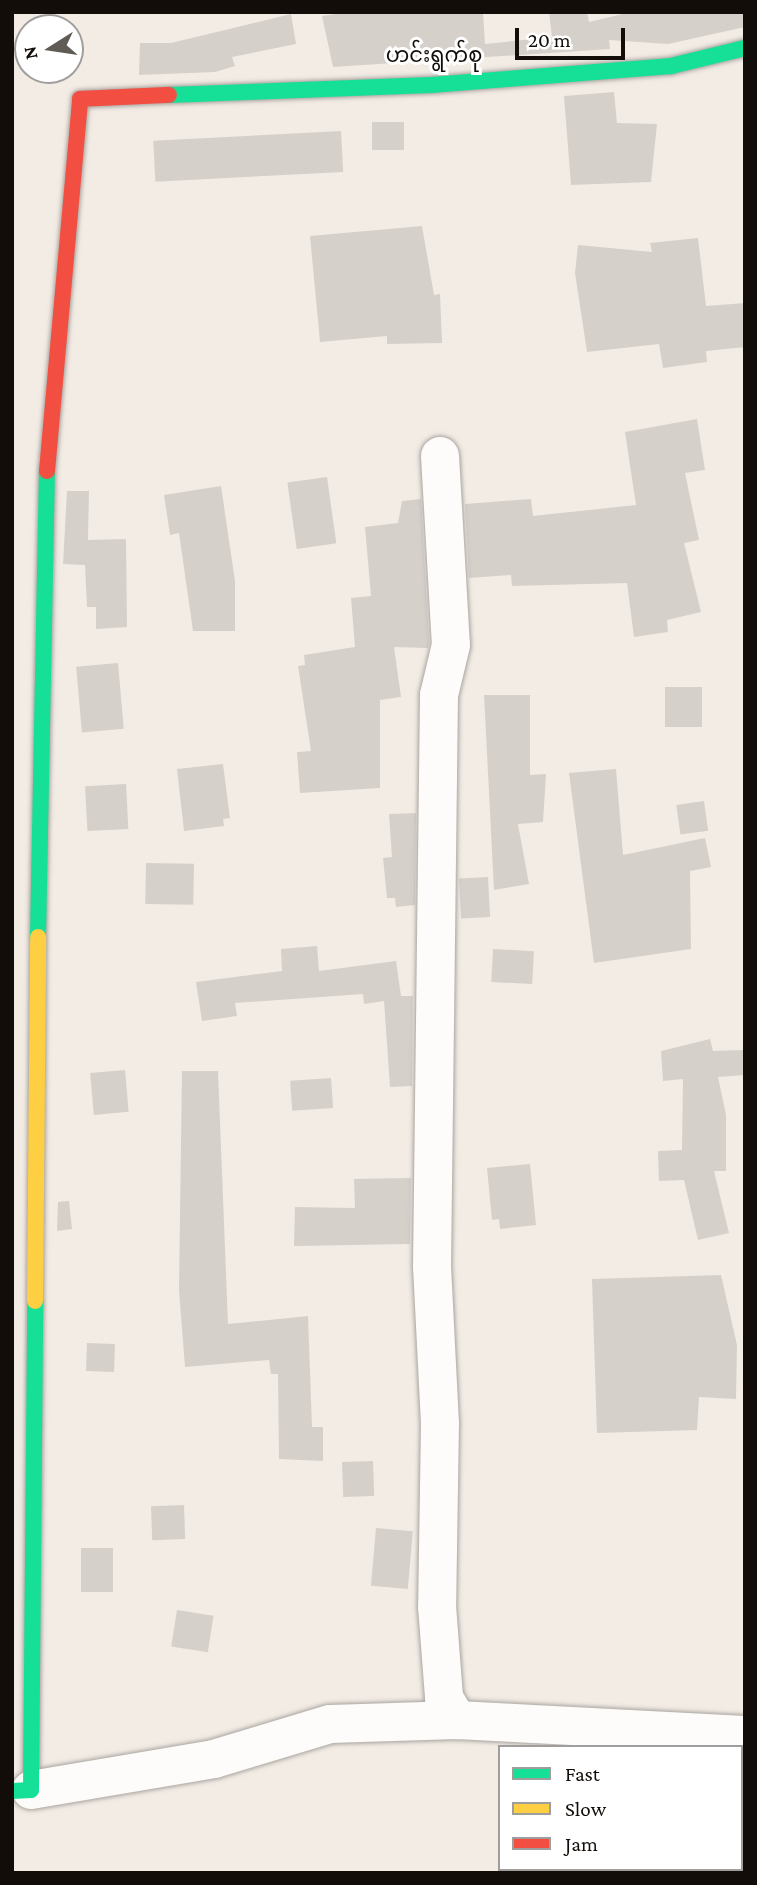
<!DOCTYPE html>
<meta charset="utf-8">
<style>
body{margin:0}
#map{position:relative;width:757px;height:1885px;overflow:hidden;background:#f3ece5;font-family:"Crimson Pro","Noto Sans Myanmar",serif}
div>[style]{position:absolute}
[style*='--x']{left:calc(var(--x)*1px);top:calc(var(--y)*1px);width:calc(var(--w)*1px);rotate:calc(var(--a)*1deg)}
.building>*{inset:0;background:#d6d0cb;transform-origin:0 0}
.roads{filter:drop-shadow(0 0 2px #aaa5a0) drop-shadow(0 0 2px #aaa5a0)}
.street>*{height:38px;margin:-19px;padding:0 19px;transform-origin:19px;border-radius:19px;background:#fdfcfb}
.fast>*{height:16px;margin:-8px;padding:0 8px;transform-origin:8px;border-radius:8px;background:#16e098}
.slow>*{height:16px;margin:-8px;padding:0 8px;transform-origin:8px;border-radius:8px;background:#ffcf43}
.jam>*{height:16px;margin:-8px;padding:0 8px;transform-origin:8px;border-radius:8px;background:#f24e42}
span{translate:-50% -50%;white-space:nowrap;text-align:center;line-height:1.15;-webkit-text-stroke:6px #fff;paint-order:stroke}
.quarter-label{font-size:21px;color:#120d09}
.frame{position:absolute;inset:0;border:14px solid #120d09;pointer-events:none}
.legend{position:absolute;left:498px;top:1745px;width:245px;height:126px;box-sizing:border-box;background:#fff;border:2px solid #a09e9d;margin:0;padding:9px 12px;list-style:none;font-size:21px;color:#120d09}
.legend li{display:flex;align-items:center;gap:14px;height:35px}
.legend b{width:35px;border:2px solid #a09e9d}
.north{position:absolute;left:14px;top:14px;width:70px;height:70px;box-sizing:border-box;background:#fff;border:2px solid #a09e9d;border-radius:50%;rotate:258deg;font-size:19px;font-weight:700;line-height:28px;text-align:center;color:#120d09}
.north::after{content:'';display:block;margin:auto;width:24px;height:32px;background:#615b56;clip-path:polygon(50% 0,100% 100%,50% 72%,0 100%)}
.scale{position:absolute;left:515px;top:28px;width:110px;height:32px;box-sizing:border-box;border:4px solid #120d09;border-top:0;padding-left:9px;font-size:21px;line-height:24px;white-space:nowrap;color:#120d09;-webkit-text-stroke:5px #fff;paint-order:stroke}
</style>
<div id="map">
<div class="building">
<i style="clip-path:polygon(350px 12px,483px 12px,485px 44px,552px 37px,549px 12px,587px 12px,589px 22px,631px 12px,745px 12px,745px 27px,668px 44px,609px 40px,610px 49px,333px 67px,322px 16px)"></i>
<i style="clip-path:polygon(291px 14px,296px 44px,232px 57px,235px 66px,215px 72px,139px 75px,140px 43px,171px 43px)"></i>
<i style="clip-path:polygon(614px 92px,617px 123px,657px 124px,651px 182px,571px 185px,564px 96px)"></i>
<i style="left:404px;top:122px;width:28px;height:32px;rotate:90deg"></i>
<i style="left:341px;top:131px;width:41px;height:188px;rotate:87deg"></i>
<i style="clip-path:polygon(422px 226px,434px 295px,440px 294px,442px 343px,387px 344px,387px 336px,320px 342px,310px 236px)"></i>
<i style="clip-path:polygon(698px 238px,706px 306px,745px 303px,745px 347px,706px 351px,707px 362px,663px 368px,659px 344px,587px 352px,575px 273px,578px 245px,652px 252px,650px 243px)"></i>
<i style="clip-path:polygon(697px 419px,705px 470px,685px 473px,699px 540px,684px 543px,701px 612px,667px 620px,668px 632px,634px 637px,627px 583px,512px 586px,511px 575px,469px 578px,465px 504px,531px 499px,533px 516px,636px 505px,625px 432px)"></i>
<i style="left:327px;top:477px;width:67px;height:40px;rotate:82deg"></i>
<i style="clip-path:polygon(221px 486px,235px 581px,235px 631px,193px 631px,179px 533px,170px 535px,164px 495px)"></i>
<i style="clip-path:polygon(67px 491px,89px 491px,88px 540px,126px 539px,127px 627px,96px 629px,96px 607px,87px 607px,85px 565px,63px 564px)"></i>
<i style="clip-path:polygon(421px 499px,429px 643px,428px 648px,394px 647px,401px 697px,380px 700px,380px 788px,300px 793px,297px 752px,311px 751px,298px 666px,305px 665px,304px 655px,355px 647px,351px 598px,371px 596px,365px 527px,398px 523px,402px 501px)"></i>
<i style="left:118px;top:663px;width:66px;height:42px;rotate:85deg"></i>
<i style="left:665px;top:687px;width:37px;height:40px"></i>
<i style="clip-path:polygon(484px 695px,530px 695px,530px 775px,546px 774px,543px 822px,518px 824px,529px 884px,494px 890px)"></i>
<i style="clip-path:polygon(223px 764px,230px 818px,223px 819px,224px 826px,184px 831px,177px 769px)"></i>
<i style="clip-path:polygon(616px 769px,623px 855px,705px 838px,711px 867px,690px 871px,691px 949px,594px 963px,569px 773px)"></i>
<i style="left:126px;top:784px;width:45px;height:41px;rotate:87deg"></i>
<i style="left:704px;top:801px;width:30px;height:28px;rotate:82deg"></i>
<i style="clip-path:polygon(416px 813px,415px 905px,396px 907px,395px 898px,387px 898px,383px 858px,392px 857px,389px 814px)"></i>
<i style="left:146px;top:863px;width:48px;height:41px;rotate:1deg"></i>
<i style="left:488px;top:877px;width:40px;height:29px;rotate:87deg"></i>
<i style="clip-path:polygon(317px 946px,319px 971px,396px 961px,401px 996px,413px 996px,412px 1086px,390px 1087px,384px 1001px,364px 1004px,363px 994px,235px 1003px,237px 1016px,202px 1021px,196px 982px,282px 971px,281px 949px)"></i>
<i style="left:493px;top:949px;width:41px;height:33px;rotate:3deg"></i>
<i style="clip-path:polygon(710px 1039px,713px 1051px,745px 1050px,745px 1075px,718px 1077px,726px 1115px,726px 1171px,714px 1171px,729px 1233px,698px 1240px,684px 1180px,659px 1181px,658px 1151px,682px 1150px,683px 1079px,663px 1081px,661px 1051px)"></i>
<i style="left:125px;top:1070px;width:42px;height:35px;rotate:85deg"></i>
<i style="clip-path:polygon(182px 1071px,218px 1071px,228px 1324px,308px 1316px,312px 1427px,323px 1427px,323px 1461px,279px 1459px,278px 1374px,271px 1374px,269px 1360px,185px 1367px,179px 1290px)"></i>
<i style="left:331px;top:1078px;width:30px;height:41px;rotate:86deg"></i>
<i style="clip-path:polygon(530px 1164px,536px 1225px,500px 1229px,499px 1219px,492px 1220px,487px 1168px)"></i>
<i style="clip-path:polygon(411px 1178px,410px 1244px,294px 1246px,295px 1207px,355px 1208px,354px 1179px)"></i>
<i style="clip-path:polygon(69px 1201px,72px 1229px,57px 1231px,58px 1202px)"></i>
<i style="clip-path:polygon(721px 1275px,737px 1345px,736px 1399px,699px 1397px,697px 1430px,597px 1433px,592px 1279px)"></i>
<i style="left:87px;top:1343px;width:28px;height:28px;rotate:2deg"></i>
<i style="left:373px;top:1461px;width:35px;height:31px;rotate:88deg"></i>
<i style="left:184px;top:1505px;width:34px;height:33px;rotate:88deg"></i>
<i style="left:376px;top:1528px;width:37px;height:58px;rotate:5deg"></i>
<i style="left:81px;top:1548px;width:32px;height:44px"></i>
<i style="left:177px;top:1610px;width:37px;height:37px;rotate:9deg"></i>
</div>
<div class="roads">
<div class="street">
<i style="--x:440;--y:456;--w:189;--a:86.7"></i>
<i style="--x:451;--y:645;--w:51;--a:103.5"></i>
<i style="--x:439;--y:695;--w:571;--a:90.7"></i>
<i style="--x:432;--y:1266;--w:157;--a:87.1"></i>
<i style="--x:440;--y:1423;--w:183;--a:90.9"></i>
<i style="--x:437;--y:1606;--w:92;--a:85.6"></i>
<i style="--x:444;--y:1698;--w:26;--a:59"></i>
<i style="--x:31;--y:1790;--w:186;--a:-9.6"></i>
<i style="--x:214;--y:1759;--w:121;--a:-16.8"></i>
<i style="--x:330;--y:1724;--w:127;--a:-1.8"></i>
<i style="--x:457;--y:1720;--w:288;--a:3"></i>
</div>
<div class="fast">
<i style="--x:169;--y:95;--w:262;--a:-2.2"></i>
<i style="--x:431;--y:85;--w:241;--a:-4.5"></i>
<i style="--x:671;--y:66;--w:76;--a:-13.7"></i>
<i style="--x:38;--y:937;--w:466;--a:-88.9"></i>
<i style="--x:12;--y:1791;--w:19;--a:-3"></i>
<i style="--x:31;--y:1790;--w:489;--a:-89.5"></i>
</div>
<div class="slow">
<i style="--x:35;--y:1301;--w:364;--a:-89.5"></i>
</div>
<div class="jam">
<i style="--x:47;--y:471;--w:373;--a:-84.9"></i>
<i style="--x:80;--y:99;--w:89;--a:-2.6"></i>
</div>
</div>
<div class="quarter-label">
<span style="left:434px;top:55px">ဟင်းရွက်စု</span>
</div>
<div class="frame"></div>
<ul class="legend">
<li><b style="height:9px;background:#16e098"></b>Fast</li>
<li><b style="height:9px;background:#ffcf43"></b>Slow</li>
<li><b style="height:9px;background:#f24e42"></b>Jam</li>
</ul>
<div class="north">N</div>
<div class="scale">20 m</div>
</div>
